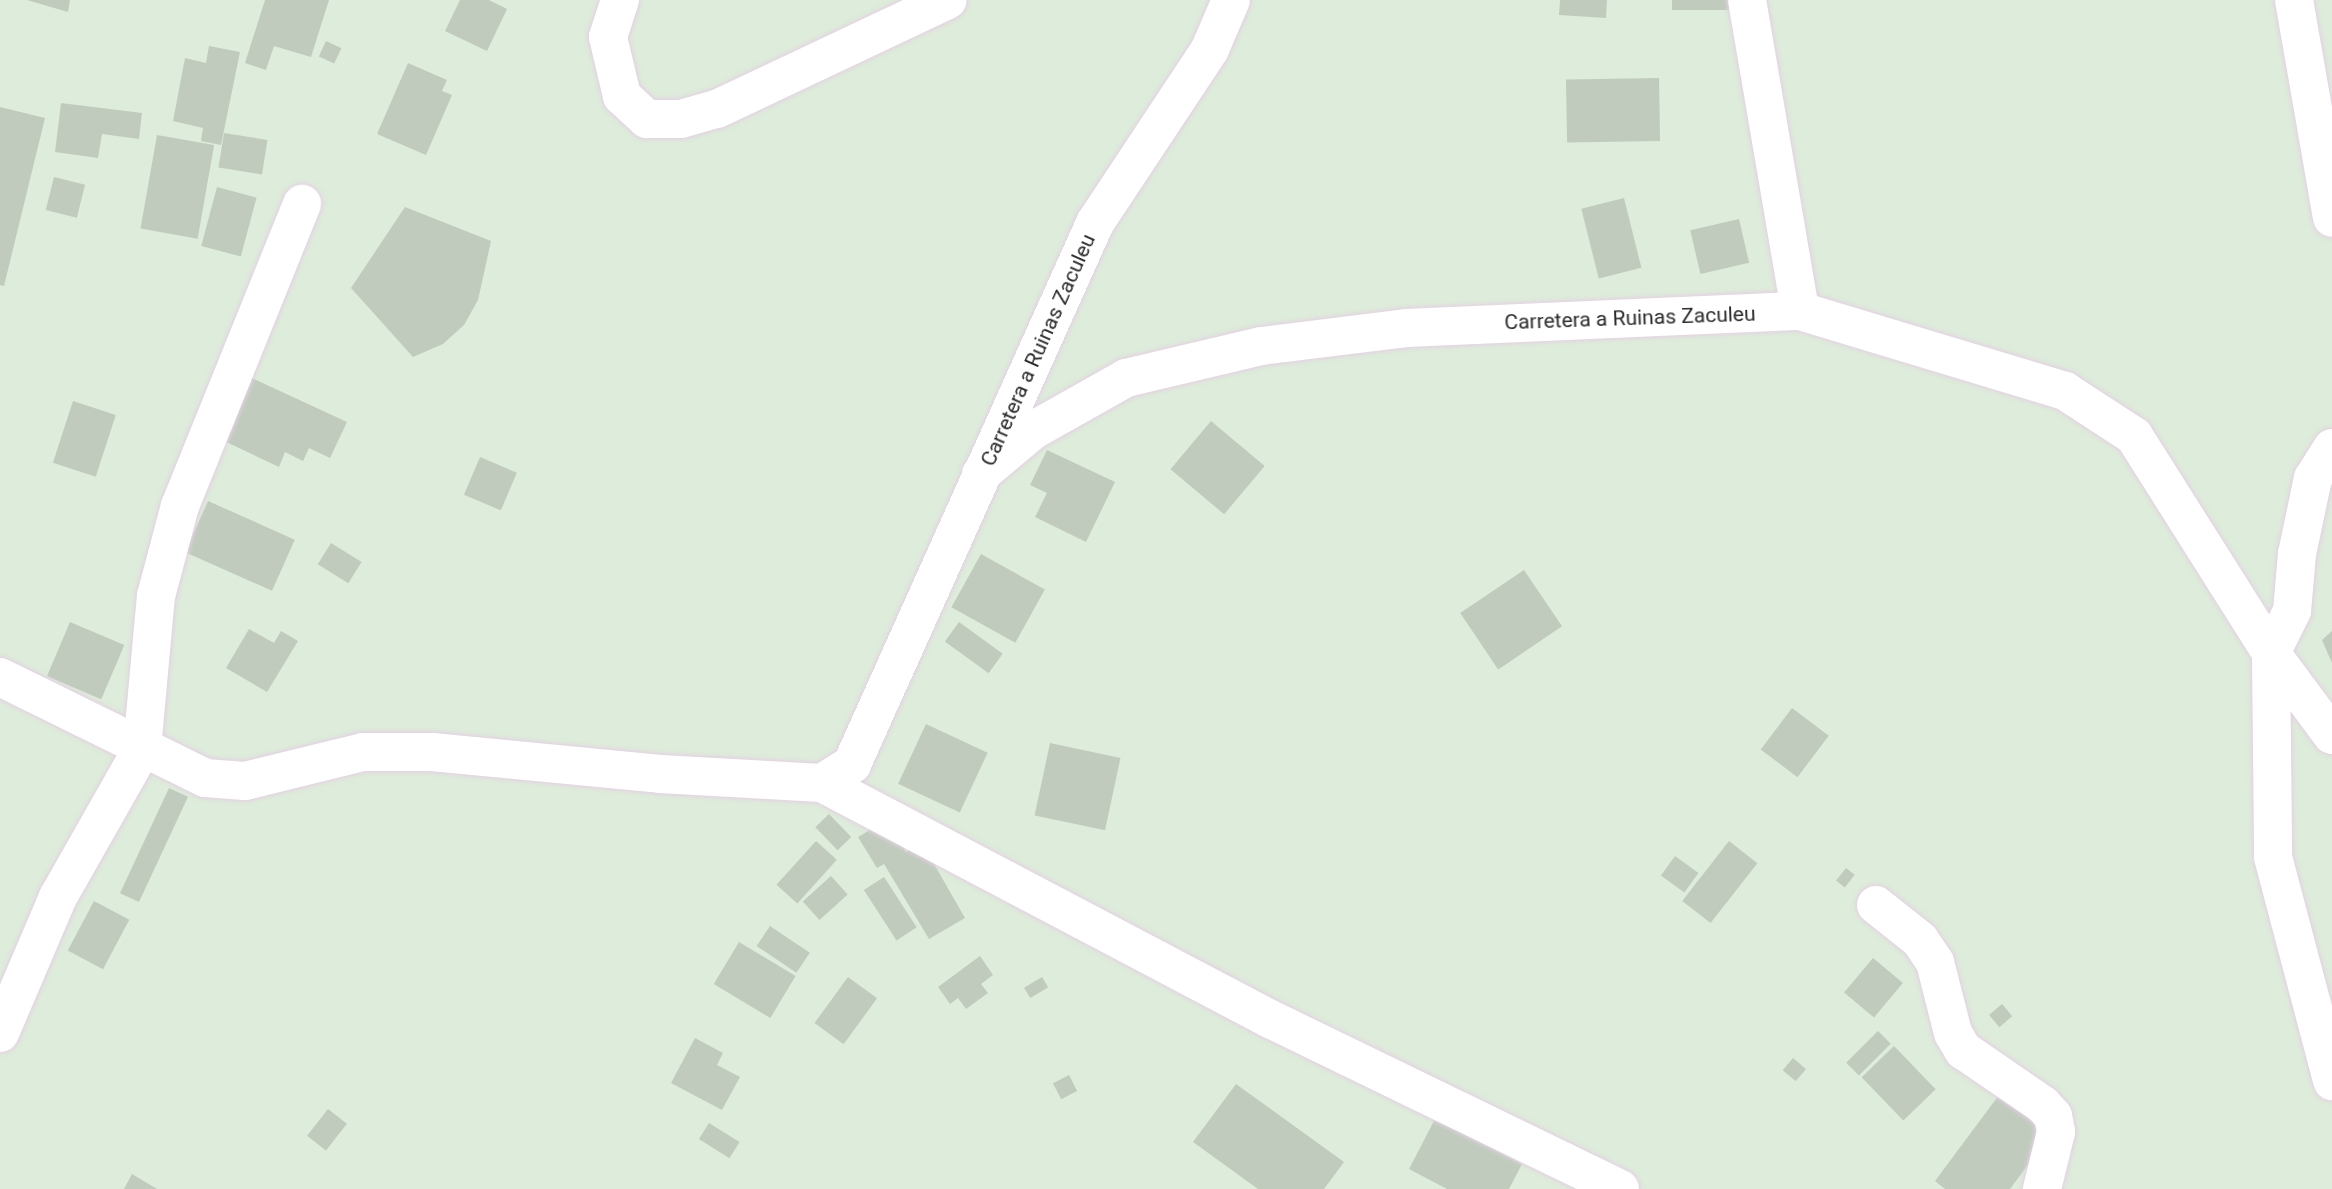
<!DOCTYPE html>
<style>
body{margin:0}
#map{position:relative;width:2332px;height:1189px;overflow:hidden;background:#deecdb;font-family:Roboto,sans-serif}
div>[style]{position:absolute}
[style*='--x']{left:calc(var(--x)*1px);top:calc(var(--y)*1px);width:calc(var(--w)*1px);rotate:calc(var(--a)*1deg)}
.building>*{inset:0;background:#c0cbbe;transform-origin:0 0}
.roads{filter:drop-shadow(0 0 2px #e3d1e2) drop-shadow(0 0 2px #e3d1e2)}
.minor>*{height:38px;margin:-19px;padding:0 19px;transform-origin:19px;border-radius:19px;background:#fff}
span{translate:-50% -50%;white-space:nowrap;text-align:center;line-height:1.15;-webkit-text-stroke:6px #fff;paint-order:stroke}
.street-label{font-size:21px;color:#2a2a2a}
</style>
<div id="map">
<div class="building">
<i style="clip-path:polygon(27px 0,70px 0,68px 12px)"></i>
<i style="clip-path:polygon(265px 0,329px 0,311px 57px,274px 46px,266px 70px,245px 63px)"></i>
<i style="clip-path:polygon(460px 0,489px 0,507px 9px,487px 51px,445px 31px)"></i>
<i style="clip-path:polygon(1560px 0,1607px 0,1606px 18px,1559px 15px)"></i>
<i style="left:1672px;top:0;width:57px;height:10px"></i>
<i style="left:326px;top:41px;width:17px;height:17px;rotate:25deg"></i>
<i style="clip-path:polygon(209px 46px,240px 52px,221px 145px,201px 141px,203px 128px,173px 121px,185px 58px,206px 63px)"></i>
<i style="clip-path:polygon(408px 63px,447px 80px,442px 91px,452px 95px,426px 155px,377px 134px)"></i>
<i style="left:1659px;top:78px;width:63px;height:93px;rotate:89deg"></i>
<i style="clip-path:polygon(61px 103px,142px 113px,139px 139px,102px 134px,98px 158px,55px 152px)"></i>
<i style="clip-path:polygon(0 107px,45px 118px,4px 286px,0 285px)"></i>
<i style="left:224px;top:133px;width:44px;height:35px;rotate:9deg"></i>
<i style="left:157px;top:135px;width:58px;height:95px;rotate:10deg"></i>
<i style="left:54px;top:177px;width:32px;height:34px;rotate:14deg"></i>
<i style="left:217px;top:187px;width:41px;height:61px;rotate:15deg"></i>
<i style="left:1624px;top:198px;width:72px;height:44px;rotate:76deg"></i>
<i style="clip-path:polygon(405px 207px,491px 241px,478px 300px,464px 325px,443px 344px,413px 357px,351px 288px)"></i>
<i style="left:1739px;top:219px;width:45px;height:50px;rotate:77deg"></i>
<i style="clip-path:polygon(252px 378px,347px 422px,330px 458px,309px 448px,303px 461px,285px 452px,279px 467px,222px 440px)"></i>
<i style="left:73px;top:401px;width:45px;height:65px;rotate:18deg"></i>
<i style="left:1211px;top:421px;width:70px;height:63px;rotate:40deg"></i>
<i style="clip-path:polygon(1047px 450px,1115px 482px,1086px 542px,1035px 517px,1047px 493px,1030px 485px)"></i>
<i style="left:480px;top:457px;width:40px;height:41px;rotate:23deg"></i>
<i style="left:208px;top:501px;width:95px;height:56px;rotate:24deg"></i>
<i style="left:331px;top:543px;width:36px;height:25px;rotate:32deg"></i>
<i style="left:981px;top:554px;width:73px;height:61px;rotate:29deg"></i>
<i style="left:1524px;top:570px;width:68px;height:77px;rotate:56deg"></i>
<i style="left:70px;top:622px;width:59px;height:59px;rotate:23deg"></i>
<i style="left:959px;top:622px;width:54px;height:24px;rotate:36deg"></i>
<i style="clip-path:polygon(249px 629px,274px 643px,281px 631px,298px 641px,267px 692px,226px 668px)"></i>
<i style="clip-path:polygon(2332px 631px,2332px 663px,2322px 640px)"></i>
<i style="left:1792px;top:708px;width:46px;height:52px;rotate:37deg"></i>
<i style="left:926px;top:724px;width:68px;height:66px;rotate:25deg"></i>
<i style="left:1050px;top:743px;width:72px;height:74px;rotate:12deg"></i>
<i style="left:169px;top:788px;width:21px;height:116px;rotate:25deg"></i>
<i style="left:829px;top:814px;width:32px;height:19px;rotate:46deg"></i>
<i style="clip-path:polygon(888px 819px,906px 852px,922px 843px,965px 918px,929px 939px,884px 864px,877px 868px,858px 837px)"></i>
<i style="left:816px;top:841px;width:28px;height:59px;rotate:42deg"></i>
<i style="left:1729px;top:841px;width:36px;height:76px;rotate:38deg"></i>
<i style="left:1675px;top:856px;width:29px;height:24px;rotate:36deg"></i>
<i style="left:1846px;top:868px;width:11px;height:16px;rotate:38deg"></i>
<i style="left:831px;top:876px;width:25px;height:38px;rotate:48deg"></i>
<i style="left:884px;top:877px;width:60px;height:24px;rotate:57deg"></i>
<i style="left:94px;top:901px;width:40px;height:56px;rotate:28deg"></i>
<i style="left:770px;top:926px;width:48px;height:24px;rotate:34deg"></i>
<i style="left:739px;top:942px;width:66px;height:49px;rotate:31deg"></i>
<i style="clip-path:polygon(980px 956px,993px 975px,981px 984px,988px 993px,966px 1009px,958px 998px,950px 1004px,938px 987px)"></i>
<i style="left:1873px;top:958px;width:39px;height:45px;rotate:40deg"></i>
<i style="left:848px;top:977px;width:36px;height:57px;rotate:36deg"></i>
<i style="left:1042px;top:977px;width:12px;height:21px;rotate:59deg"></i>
<i style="left:2002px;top:1004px;width:16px;height:17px;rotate:50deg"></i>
<i style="left:1878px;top:1031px;width:18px;height:45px;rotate:45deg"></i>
<i style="clip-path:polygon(695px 1038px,723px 1053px,717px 1065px,740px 1077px,722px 1110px,671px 1083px)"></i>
<i style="left:1894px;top:1046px;width:60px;height:45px;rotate:46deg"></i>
<i style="left:1793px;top:1058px;width:17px;height:16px;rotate:40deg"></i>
<i style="left:1069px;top:1075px;width:18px;height:18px;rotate:63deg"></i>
<i style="clip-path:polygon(1236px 1084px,1344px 1162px,1324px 1189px,1258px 1189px,1193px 1142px)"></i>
<i style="clip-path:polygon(1999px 1095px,2051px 1134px,2010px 1189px,1945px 1189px,1935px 1181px)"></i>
<i style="left:328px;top:1109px;width:24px;height:34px;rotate:38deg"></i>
<i style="clip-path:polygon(1435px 1119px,1522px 1164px,1509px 1189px,1447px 1189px,1409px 1169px)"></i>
<i style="left:709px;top:1123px;width:36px;height:19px;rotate:32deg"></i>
<i style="clip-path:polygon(132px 1174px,157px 1189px,124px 1189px)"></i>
</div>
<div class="roads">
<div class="minor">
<i style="--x:620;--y:0;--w:39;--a:108"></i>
<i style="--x:608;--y:37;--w:61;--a:76.7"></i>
<i style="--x:622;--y:96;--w:34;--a:43"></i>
<i style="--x:647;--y:119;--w:34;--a:0"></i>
<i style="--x:681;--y:119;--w:37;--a:-16"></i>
<i style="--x:717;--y:109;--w:255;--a:-25.3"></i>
<i style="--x:1747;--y:0;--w:315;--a:80.3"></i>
<i style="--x:2294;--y:0;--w:221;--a:80.1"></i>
<i style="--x:2332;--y:448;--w:36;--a:122"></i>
<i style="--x:2313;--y:478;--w:78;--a:101.9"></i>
<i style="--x:2297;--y:554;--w:57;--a:95"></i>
<i style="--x:2292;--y:611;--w:47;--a:116.6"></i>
<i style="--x:2271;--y:653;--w:102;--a:53.4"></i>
<i style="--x:981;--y:474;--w:67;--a:-40.1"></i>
<i style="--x:1032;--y:431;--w:108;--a:-29.4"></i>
<i style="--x:1126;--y:378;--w:139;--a:-13.3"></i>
<i style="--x:1261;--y:346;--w:148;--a:-7"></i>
<i style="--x:1408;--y:328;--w:392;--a:-2.5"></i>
<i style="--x:1800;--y:311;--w:277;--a:16.8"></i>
<i style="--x:2065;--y:391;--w:82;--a:33.1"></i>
<i style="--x:2134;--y:436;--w:257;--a:57.7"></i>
<i style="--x:2271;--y:653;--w:204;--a:89.4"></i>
<i style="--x:2273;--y:857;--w:232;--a:75.2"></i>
<i style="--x:0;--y:677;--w:229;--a:26.2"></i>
<i style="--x:205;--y:778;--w:40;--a:4.3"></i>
<i style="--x:245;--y:781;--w:122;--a:-13.8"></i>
<i style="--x:363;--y:752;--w:69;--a:0"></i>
<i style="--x:432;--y:752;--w:229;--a:5.5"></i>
<i style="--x:660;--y:774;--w:162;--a:3.2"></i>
<i style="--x:822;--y:783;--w:506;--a:27.78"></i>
<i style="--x:1270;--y:1019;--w:389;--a:25.9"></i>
<i style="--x:822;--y:783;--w:36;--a:-32"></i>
<i style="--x:852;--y:764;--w:593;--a:-65.81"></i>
<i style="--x:1095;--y:223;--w:209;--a:-56.5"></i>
<i style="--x:1210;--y:49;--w:53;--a:-66.8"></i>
<i style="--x:1876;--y:905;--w:56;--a:38.5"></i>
<i style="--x:1920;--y:940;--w:27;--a:56"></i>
<i style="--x:1935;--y:962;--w:73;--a:75.8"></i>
<i style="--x:1953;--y:1033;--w:20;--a:60"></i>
<i style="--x:1963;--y:1050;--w:97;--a:34.5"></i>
<i style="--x:2043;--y:1105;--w:15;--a:48"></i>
<i style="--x:2053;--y:1116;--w:16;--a:79"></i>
<i style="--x:2056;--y:1132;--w:59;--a:103.8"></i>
<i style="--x:0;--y:1033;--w:148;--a:-66.9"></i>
<i style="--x:58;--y:897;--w:170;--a:-60.4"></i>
<i style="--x:142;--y:749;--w:154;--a:-84.8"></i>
<i style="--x:156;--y:596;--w:93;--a:-75.1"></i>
<i style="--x:180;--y:506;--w:326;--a:-68"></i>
</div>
</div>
<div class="street-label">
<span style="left:1630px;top:318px;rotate:-2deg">Carretera a Ruinas Zaculeu</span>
<span style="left:1038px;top:350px;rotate:-66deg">Carretera a Ruinas Zaculeu</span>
</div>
</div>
